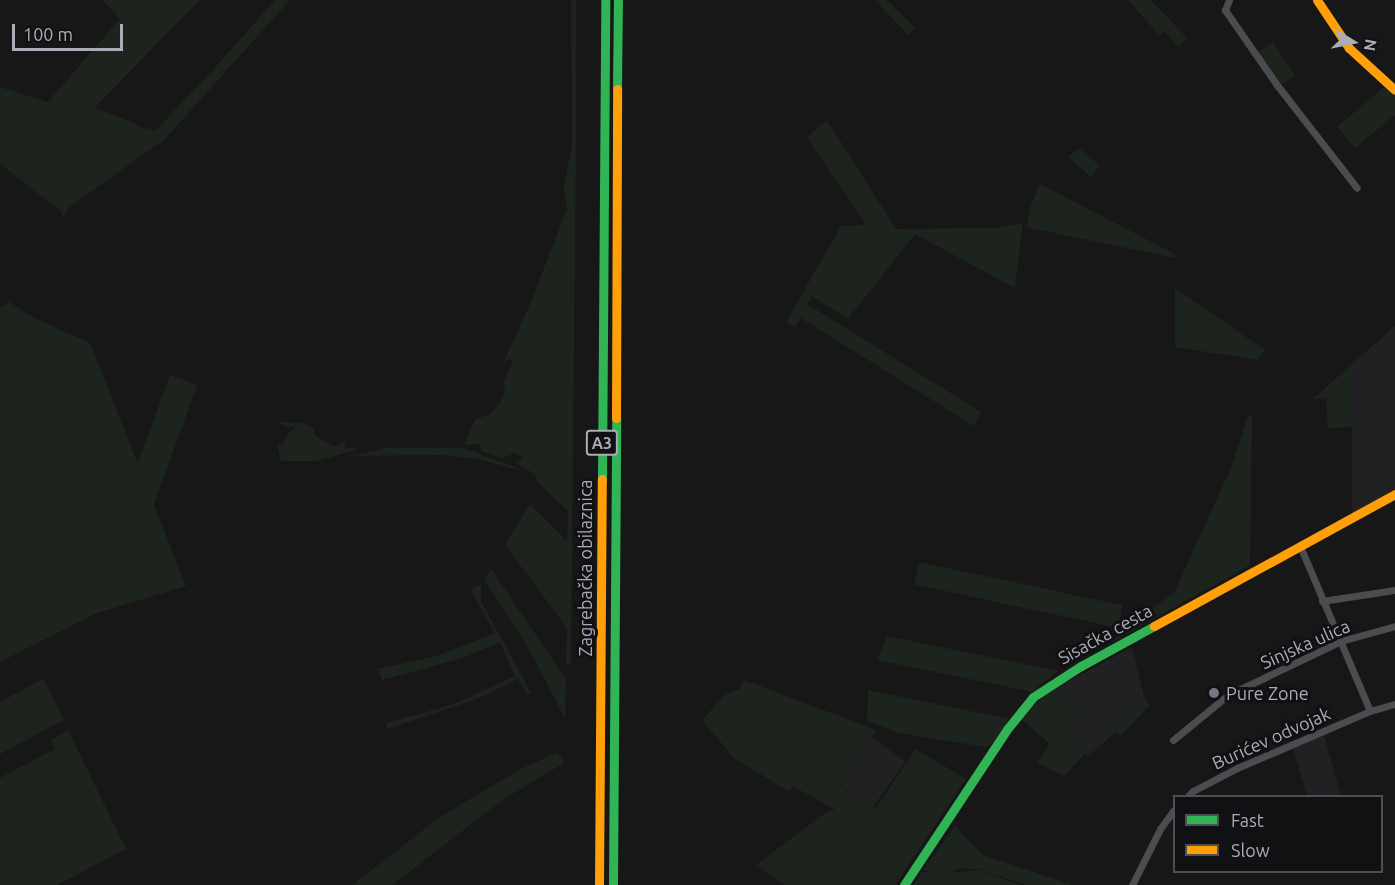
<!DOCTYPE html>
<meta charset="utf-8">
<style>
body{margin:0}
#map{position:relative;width:1395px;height:885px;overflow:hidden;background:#171717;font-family:Ubuntu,sans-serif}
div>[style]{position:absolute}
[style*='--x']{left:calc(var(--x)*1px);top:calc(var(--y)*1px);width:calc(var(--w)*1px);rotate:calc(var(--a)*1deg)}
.built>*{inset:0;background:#212123;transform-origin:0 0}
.green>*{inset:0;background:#1d241e;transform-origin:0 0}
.street>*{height:7px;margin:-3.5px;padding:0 3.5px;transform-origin:3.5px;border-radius:3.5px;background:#4b4c50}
.fast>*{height:9px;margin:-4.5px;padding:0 4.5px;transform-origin:4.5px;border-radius:4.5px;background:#30b455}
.slow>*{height:9px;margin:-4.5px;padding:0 4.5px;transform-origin:4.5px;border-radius:4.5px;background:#ff9f0a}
.dots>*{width:16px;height:16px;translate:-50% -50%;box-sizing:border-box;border:3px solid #111113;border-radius:50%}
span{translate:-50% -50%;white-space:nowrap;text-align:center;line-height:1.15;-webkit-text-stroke:6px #111113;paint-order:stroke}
.shield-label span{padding:2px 4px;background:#111113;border:2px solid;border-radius:4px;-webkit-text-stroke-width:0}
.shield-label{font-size:16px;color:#a8adb8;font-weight:700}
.street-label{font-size:18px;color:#a8adb8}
.poi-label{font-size:18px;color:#a8adb8}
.left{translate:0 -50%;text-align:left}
.legend{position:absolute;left:1173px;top:795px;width:210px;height:78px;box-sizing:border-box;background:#111113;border:2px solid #4d4f55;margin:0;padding:8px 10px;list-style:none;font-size:18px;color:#a8adb8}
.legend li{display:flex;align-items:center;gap:12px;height:30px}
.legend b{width:30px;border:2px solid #4d4f55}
.north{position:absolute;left:1323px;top:12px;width:60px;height:60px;-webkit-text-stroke:4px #111113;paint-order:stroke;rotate:100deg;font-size:16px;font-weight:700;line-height:24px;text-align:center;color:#a8adb8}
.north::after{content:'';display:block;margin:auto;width:21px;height:27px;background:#a8adb8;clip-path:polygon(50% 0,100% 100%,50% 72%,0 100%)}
.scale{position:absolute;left:12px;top:24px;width:111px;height:27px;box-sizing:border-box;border:3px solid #a8adb8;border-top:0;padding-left:8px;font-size:18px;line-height:21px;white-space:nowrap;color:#a8adb8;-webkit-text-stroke:4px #111113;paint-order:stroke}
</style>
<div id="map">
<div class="built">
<i style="clip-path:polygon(1395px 326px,1395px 494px,1352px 518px,1352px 364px)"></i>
<i style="clip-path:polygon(1132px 647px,1144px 697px,1089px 751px,1067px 732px,1085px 710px,1056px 688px)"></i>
<i style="left:870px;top:736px;width:44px;height:57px;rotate:36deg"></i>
<i style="clip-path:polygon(1324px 736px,1341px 796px,1307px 796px,1293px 748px)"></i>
</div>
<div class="green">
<i style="clip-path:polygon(103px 0,200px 0,94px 108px,129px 121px,146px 130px,149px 127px,155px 131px,213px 70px,275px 0,290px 0,165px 139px,67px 209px,64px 217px,60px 210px,0 164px,0 87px,48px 102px,120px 19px)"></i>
<i style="clip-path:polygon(571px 0,576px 0,576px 144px,571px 664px,566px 664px,567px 628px,505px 545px,530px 504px,567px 541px,568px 511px,538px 482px,535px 474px,517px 464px,523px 458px,515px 453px,502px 458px,481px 451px,481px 446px,478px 444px,464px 445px,475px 420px,491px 413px,500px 403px,505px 390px,504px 382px,513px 362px,510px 359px,504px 361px,530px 304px,567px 209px,564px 187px,572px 145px)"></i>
<i style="clip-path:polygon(875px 0,887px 0,915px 28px,909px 36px)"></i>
<i style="clip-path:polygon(1128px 0,1151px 0,1187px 38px,1178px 46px,1164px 31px,1159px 35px)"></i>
<i style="left:1273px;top:42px;width:40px;height:18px;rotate:57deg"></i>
<i style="clip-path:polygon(1384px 87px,1395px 97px,1395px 115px,1355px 148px,1337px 127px)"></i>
<i style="clip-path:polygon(827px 120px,896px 229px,997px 228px,1023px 223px,1015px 288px,915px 234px,848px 319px,812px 296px,807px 304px,981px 412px,974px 426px,801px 318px,795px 327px,786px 322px,841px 226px,866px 225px,807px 137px)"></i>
<i style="clip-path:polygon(1080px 148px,1100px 166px,1091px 177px,1068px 157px)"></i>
<i style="clip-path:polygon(1040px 184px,1175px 254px,1175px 258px,1026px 227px,1031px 205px)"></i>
<i style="clip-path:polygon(1175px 288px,1265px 350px,1258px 360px,1175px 347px)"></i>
<i style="clip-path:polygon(9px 302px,34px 318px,90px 343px,186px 586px,97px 613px,0 662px,0 308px)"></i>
<i style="clip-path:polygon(1352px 364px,1352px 427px,1328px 428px,1326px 398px,1313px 399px)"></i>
<i style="left:170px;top:375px;width:29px;height:208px;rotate:20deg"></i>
<i style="clip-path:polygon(1248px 415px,1252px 416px,1250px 565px,1112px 642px,1120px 631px,1174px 593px,1232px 466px)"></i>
<i style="clip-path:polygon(278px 422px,303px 423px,314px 428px,314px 434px,324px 441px,336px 447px,344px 442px,346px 449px,354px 447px,356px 450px,317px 461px,281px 461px,277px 445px,283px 444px,288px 434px,296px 426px,287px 427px)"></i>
<i style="clip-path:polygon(385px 448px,464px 448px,527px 472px,478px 459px,442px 455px,352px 456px)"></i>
<i style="left:919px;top:562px;width:208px;height:23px;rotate:12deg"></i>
<i style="clip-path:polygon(491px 569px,566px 679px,565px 719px,527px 645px,484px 580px)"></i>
<i style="clip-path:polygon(481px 585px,481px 601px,531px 693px,527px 695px,518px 679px,477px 699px,387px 729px,387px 723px,454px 704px,515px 676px,500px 642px,463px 658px,382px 680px,378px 669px,436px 656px,495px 633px,471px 591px,476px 586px)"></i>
<i style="clip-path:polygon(887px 636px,1058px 671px,1032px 692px,877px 660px)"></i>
<i style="clip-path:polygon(43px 679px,64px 720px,0 754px,0 702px)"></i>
<i style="clip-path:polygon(744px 680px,876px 730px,840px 786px,876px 808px,916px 749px,966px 779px,895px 885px,785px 885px,756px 865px,825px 813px,835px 810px,793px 786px,790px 792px,734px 758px,702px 720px,725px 695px,740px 689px)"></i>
<i style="clip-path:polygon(1056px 688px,1085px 710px,1067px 732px,1089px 751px,1144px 697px,1150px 705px,1121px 735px,1116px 732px,1088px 756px,1084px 754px,1064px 776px,1037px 763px,1050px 744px,1021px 719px,1031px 707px)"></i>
<i style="clip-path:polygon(868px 690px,1009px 719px,992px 744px,986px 747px,899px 733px,867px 721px)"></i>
<i style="clip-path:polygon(68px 730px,126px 849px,57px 885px,0 885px,0 778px,55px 749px,51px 740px)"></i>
<i style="clip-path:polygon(558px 752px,564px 763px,504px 799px,392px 885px,352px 885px,443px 815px,519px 770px)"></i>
<i style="clip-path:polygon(955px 826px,983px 855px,1072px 885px,1026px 885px,979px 869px,961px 868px,947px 873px,980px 870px,1021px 885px,913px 885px,922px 872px,933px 872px,923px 870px)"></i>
</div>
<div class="street">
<i style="--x:1229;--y:0;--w:11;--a:112"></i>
<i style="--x:1225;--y:10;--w:91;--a:55.3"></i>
<i style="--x:1277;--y:85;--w:130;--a:52.2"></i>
<i style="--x:1300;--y:546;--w:179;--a:67"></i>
<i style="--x:1370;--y:711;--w:26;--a:-16"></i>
<i style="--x:1322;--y:601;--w:74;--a:-8.6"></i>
<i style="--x:1173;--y:740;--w:71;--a:-39.3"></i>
<i style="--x:1228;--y:695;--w:125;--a:-25.5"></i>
<i style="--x:1341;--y:641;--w:56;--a:-15.5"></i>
<i style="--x:1188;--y:796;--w:7;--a:-45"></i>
<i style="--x:1193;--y:791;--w:50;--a:-27.6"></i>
<i style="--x:1237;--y:768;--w:145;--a:-23.2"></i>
<i style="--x:1132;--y:885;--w:63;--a:-63.4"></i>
<i style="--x:1160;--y:829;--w:24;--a:-54"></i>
</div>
<div class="fast">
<i style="--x:617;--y:89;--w:89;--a:-89.4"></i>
<i style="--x:602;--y:479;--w:479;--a:-89.6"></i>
<i style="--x:613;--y:885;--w:467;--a:-89.6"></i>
<i style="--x:904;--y:885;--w:188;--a:-56.5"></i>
<i style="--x:1008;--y:728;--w:40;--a:-51"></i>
<i style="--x:1033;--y:697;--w:57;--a:-32.9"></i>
<i style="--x:1081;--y:666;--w:83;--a:-28.7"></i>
</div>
<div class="slow">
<i style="--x:1317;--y:0;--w:58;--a:56.3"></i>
<i style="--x:1349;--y:48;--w:62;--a:42.4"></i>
<i style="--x:616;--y:418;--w:329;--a:-89.8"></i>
<i style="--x:1154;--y:626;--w:275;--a:-28.7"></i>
<i style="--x:599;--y:885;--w:406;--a:-89.6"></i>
</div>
<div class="dots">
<i style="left:1214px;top:693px;background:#757880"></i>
</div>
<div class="shield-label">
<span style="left:602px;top:443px">A3</span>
</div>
<div class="street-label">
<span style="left:585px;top:568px;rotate:-90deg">Zagrebačka obilaznica</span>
<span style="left:1105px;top:634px;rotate:-29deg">Sisačka cesta</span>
<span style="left:1305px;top:644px;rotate:-24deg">Sinjska ulica</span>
<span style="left:1271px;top:738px;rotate:-24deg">Burićev odvojak</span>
</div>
<div class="poi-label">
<span class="left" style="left:1226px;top:693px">Pure Zone</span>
</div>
<ul class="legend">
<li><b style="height:8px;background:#30b455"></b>Fast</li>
<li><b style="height:8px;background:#ff9f0a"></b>Slow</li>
</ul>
<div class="north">N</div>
<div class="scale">100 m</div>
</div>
